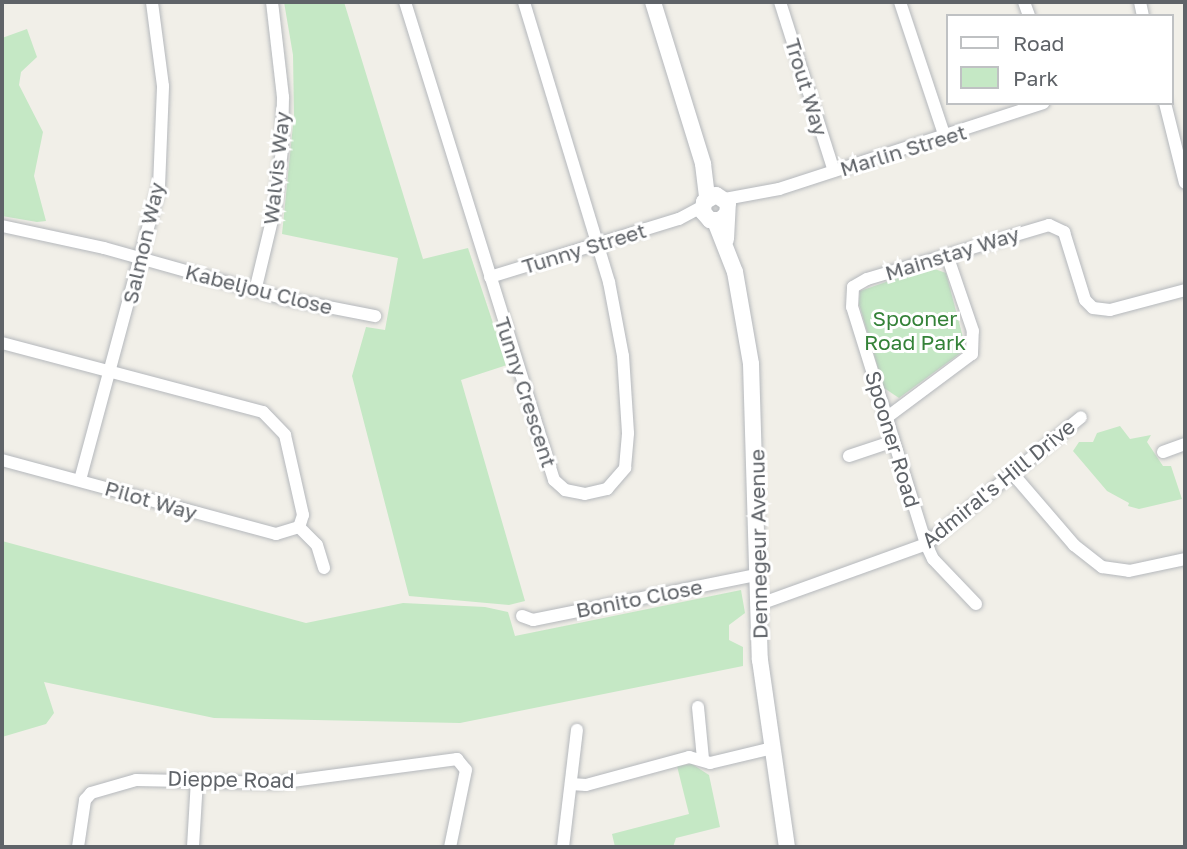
<!DOCTYPE html>
<style>
body{margin:0}
#map{position:relative;width:1187px;height:849px;overflow:hidden;background:#f1efe8;font-family:"Golos Text",sans-serif}
div>[style]{position:absolute}
[style*='--x']{left:calc(var(--x)*1px);top:calc(var(--y)*1px);width:calc(var(--w)*1px);rotate:calc(var(--a)*1deg)}
.green>*{inset:0;background:#c5e8c5}
.roads{filter:drop-shadow(0 0 2px #b5b8bc) drop-shadow(0 0 2px #b5b8bc)}
.minor>*{height:12px;margin:-6px;padding:0 6px;transform-origin:6px;border-radius:6px;background:#fff}
.tertiary>*{height:16px;margin:-8px;padding:0 8px;transform-origin:8px;border-radius:8px;background:#fff}
span{translate:-50% -50%;white-space:nowrap;text-align:center;line-height:1.15;-webkit-text-stroke:6px #fff;paint-order:stroke}
.street-label{font-size:21px;color:#5f6368}
.park-label{font-size:21px;color:#348238}
.frame{position:absolute;inset:0;border:4px solid #5f6368;pointer-events:none}
.legend{position:absolute;left:946px;top:14px;width:228px;height:91px;box-sizing:border-box;background:#fff;border:2px solid #bfc1c3;margin:0;padding:9px 12px;list-style:none;font-size:21px;color:#5f6368}
.legend li{display:flex;align-items:center;gap:14px;height:35px}
.legend b{width:35px;border:2px solid #bfc1c3}
</style>
<div id="map">
<div class="green">
<i style="clip-path:polygon(284px 2px,344px 2px,423px 259px,468px 248px,507px 365px,461px 380px,525px 601px,509px 605px,409px 596px,352px 376px,366px 327px,385px 330px,398px 258px,282px 234px,294px 115px,293px 55px)"></i>
<i style="clip-path:polygon(27px 29px,37px 57px,21px 72px,19px 85px,43px 132px,34px 176px,46px 221px,37px 222px,2px 216px,2px 38px)"></i>
<i style="clip-path:polygon(929px 267px,946px 273px,966px 349px,899px 398px,884px 388px,859px 304px,860px 291px)"></i>
<i style="clip-path:polygon(1120px 426px,1130px 439px,1151px 435px,1147px 442px,1163px 466px,1171px 466px,1182px 499px,1139px 509px,1128px 506px,1129px 503px,1107px 491px,1073px 451px,1079px 442px,1093px 442px,1097px 433px)"></i>
<i style="clip-path:polygon(2px 541px,306px 623px,403px 603px,485px 607px,508px 612px,515px 636px,741px 590px,745px 613px,729px 625px,729px 640px,743px 647px,743px 666px,460px 723px,214px 718px,44px 682px,54px 713px,46px 724px,2px 737px)"></i>
<i style="clip-path:polygon(692px 764px,709px 775px,720px 827px,676px 838px,673px 847px,615px 847px,612px 834px,689px 814px,677px 766px)"></i>
</div>
<div class="roads">
<div class="minor">
<i style="--x:405;--y:2;--w:501;--a:72.69"></i>
<i style="--x:554;--y:480;--w:15;--a:42"></i>
<i style="--x:565;--y:490;--w:20;--a:11"></i>
<i style="--x:585;--y:494;--w:23;--a:-13"></i>
<i style="--x:607;--y:489;--w:28;--a:-49"></i>
<i style="--x:625;--y:468;--w:35;--a:-85"></i>
<i style="--x:628;--y:433;--w:77;--a:-93.7"></i>
<i style="--x:623;--y:356;--w:75;--a:-100.7"></i>
<i style="--x:609;--y:282;--w:293;--a:-106.9"></i>
<i style="--x:780;--y:2;--w:177;--a:72.3"></i>
<i style="--x:900;--y:2;--w:142;--a:71.6"></i>
<i style="--x:1024;--y:2;--w:15;--a:70"></i>
<i style="--x:1140;--y:2;--w:14;--a:78"></i>
<i style="--x:1165;--y:103;--w:82;--a:76"></i>
<i style="--x:725;--y:199;--w:55;--a:-10.5"></i>
<i style="--x:779;--y:189;--w:278;--a:-18"></i>
<i style="--x:2;--y:226;--w:104;--a:12.2"></i>
<i style="--x:104;--y:248;--w:185;--a:15.7"></i>
<i style="--x:282;--y:298;--w:95;--a:11"></i>
<i style="--x:490;--y:277;--w:198;--a:-17.1"></i>
<i style="--x:679;--y:219;--w:27;--a:-28"></i>
<i style="--x:255;--y:291;--w:85;--a:-76.5"></i>
<i style="--x:275;--y:208;--w:59;--a:-83.2"></i>
<i style="--x:282;--y:149;--w:52;--a:-88.9"></i>
<i style="--x:283;--y:97;--w:96;--a:-96.6"></i>
<i style="--x:2;--y:343;--w:270;--a:14.8"></i>
<i style="--x:263;--y:412;--w:32;--a:46"></i>
<i style="--x:285;--y:435;--w:82;--a:77.3"></i>
<i style="--x:303;--y:515;--w:13;--a:108"></i>
<i style="--x:299;--y:527;--w:24;--a:163"></i>
<i style="--x:276;--y:534;--w:284;--a:-164.9"></i>
<i style="--x:886;--y:418;--w:107;--a:-36.7"></i>
<i style="--x:972;--y:354;--w:23;--a:-88"></i>
<i style="--x:973;--y:331;--w:80;--a:-108.9"></i>
<i style="--x:1163;--y:452;--w:23;--a:-20"></i>
<i style="--x:849;--y:456;--w:47;--a:-18.4"></i>
<i style="--x:1013;--y:474;--w:94;--a:49.3"></i>
<i style="--x:1074;--y:545;--w:36;--a:38"></i>
<i style="--x:1102;--y:567;--w:27;--a:8"></i>
<i style="--x:1129;--y:571;--w:57;--a:-12.1"></i>
<i style="--x:80;--y:480;--w:303;--a:-74.9"></i>
<i style="--x:159;--y:187;--w:101;--a:-87.7"></i>
<i style="--x:163;--y:86;--w:85;--a:-97.5"></i>
<i style="--x:299;--y:527;--w:25;--a:45"></i>
<i style="--x:317;--y:545;--w:24;--a:73"></i>
<i style="--x:976;--y:604;--w:62;--a:-133.7"></i>
<i style="--x:933;--y:559;--w:17;--a:-115"></i>
<i style="--x:926;--y:544;--w:248;--a:-107.3"></i>
<i style="--x:852;--y:307;--w:20;--a:-87"></i>
<i style="--x:853;--y:287;--w:16;--a:-30"></i>
<i style="--x:867;--y:279;--w:190;--a:-16.5"></i>
<i style="--x:1049;--y:225;--w:17;--a:25"></i>
<i style="--x:1064;--y:232;--w:71;--a:72.8"></i>
<i style="--x:1085;--y:300;--w:11;--a:45"></i>
<i style="--x:1093;--y:308;--w:17;--a:7"></i>
<i style="--x:1110;--y:310;--w:78;--a:-14.9"></i>
<i style="--x:757;--y:605;--w:180;--a:-19.8"></i>
<i style="--x:926;--y:544;--w:200;--a:-39.3"></i>
<i style="--x:522;--y:616;--w:12;--a:20"></i>
<i style="--x:533;--y:620;--w:228;--a:-11.4"></i>
<i style="--x:698;--y:707;--w:52;--a:84.5"></i>
<i style="--x:571;--y:784;--w:15;--a:4"></i>
<i style="--x:586;--y:785;--w:107;--a:-15.2"></i>
<i style="--x:689;--y:757;--w:22;--a:16"></i>
<i style="--x:710;--y:763;--w:65;--a:-13.4"></i>
<i style="--x:78;--y:847;--w:48;--a:-81.5"></i>
<i style="--x:85;--y:800;--w:9;--a:-49"></i>
<i style="--x:91;--y:793;--w:47;--a:-16.1"></i>
<i style="--x:136;--y:780;--w:141;--a:1.2"></i>
<i style="--x:277;--y:783;--w:182;--a:-7.6"></i>
<i style="--x:457;--y:759;--w:14;--a:51"></i>
<i style="--x:466;--y:770;--w:79;--a:101.7"></i>
<i style="--x:193;--y:847;--w:67;--a:-86.6"></i>
<i style="--x:563;--y:847;--w:118;--a:-83.2"></i>
</div>
<div class="tertiary">
<i style="--x:653;--y:2;--w:170;--a:72.8"></i>
<i style="--x:703;--y:164;--w:34;--a:83"></i>
<i style="--x:715;--y:221;--w:55;--a:68.6"></i>
<i style="--x:735;--y:272;--w:93;--a:80.1"></i>
<i style="--x:751;--y:364;--w:296;--a:88.3"></i>
<i style="--x:760;--y:660;--w:189;--a:81.8"></i>
<i style="--x:726;--y:239;--w:36;--a:-87"></i>
<i style="--x:728;--y:203;--w:14;--a:-146"></i>
<i style="--x:716;--y:195;--w:14;--a:150"></i>
<i style="--x:704;--y:202;--w:10;--a:96"></i>
<i style="--x:703;--y:212;--w:11;--a:49"></i>
<i style="--x:710;--y:220;--w:10;--a:0"></i>
<i style="--x:720;--y:220;--w:9;--a:-41"></i>
</div>
</div>
<div class="street-label">
<span style="left:807px;top:87px;rotate:73deg">Trout Way</span>
<span style="left:903px;top:150px;rotate:-17deg">Marlin Street</span>
<span style="left:276px;top:168px;rotate:-84deg">Walvis Way</span>
<span style="left:143px;top:243px;rotate:-77deg">Salmon Way</span>
<span style="left:584px;top:248px;rotate:-17deg">Tunny Street</span>
<span style="left:952px;top:253px;rotate:-17deg">Mainstay Way</span>
<span style="left:259px;top:289px;rotate:14deg">Kabeljou Close</span>
<span style="left:526px;top:392px;rotate:72deg">Tunny Crescent</span>
<span style="left:893px;top:439px;rotate:73deg">Spooner Road</span>
<span style="left:998px;top:483px;rotate:-39deg">Admiral's Hill Drive</span>
<span style="left:151px;top:500px;rotate:16deg">Pilot Way</span>
<span style="left:758px;top:544px;rotate:-91deg">Dennegeur Avenue</span>
<span style="left:639px;top:598px;rotate:-11deg">Bonito Close</span>
<span style="left:231px;top:779px;rotate:1deg">Dieppe Road</span>
</div>
<div class="park-label">
<span style="left:915px;top:330px">Spooner<br>Road Park</span>
</div>
<div class="frame"></div>
<ul class="legend">
<li><b style="height:9px;background:#fff"></b>Road</li>
<li><b style="height:19px;background:#c5e8c5"></b>Park</li>
</ul>
</div>
